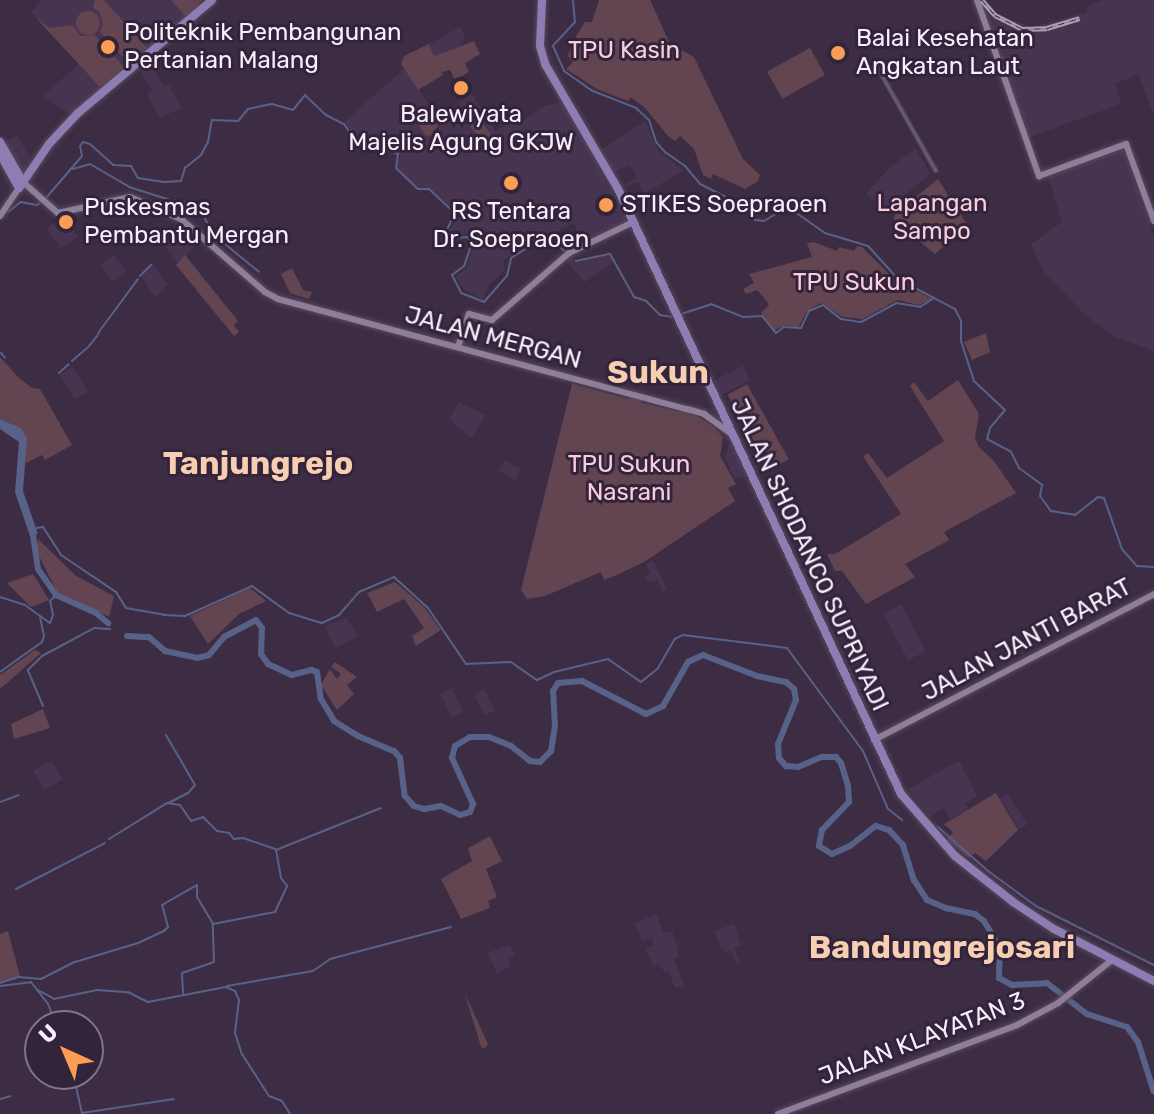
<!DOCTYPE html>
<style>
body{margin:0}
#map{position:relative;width:1154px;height:1114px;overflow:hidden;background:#3c2d44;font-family:Rubik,sans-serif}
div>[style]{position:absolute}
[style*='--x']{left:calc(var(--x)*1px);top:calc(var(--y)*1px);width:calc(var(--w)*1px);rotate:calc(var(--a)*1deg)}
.built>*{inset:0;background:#473451;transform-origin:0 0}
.green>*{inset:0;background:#624550;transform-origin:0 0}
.round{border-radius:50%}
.water>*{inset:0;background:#586289}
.stream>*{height:2px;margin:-1px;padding:0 1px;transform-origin:1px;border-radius:1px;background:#586289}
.river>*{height:6px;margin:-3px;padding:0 3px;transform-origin:3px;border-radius:3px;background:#586289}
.roads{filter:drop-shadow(0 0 2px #56495d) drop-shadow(0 0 2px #56495d)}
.secondary>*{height:6px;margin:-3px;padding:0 3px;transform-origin:3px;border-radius:3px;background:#8f7e99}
.primary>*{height:8px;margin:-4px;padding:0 4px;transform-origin:4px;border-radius:4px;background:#8d7db2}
.rail>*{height:5px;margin-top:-2.5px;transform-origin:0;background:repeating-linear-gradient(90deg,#32243a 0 6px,#ab9fb1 0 12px);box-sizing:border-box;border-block:2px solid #ab9fb1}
.dots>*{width:22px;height:22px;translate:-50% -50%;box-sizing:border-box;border:4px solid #32243a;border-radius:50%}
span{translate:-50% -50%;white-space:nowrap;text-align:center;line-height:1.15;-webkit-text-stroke:6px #32243a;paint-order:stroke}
.poi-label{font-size:24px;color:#f8eefd}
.left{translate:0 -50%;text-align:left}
.park-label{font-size:24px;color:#fbccdd}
.street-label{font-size:24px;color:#f8eefd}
.district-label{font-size:32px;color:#f8ceb2;font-weight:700}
.north{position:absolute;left:24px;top:1010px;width:80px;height:80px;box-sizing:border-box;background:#32243a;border:2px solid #817588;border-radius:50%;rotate:316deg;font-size:22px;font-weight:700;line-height:32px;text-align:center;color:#f8eefd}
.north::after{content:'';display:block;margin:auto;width:28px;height:36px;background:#fc9d54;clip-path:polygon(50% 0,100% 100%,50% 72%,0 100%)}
</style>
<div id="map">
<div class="built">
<i style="clip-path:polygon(41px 0,202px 0,199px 3px,201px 6px,70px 115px,43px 96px,79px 64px,31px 12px)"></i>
<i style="clip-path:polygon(984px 0,997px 14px,1031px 27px,1087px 12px,1086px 7px,1104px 0,1154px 0,1154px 116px,1138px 74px,1115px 84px,1121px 104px,1029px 137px,981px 2px)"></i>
<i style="clip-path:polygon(461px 27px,465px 39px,460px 41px,462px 45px,435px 56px,429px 44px)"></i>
<i style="clip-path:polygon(146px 59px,165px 86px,169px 85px,181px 108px,160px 118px,147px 95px,152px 90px,137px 66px)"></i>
<i style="clip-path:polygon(404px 69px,431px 107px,441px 115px,471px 93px,495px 131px,517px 119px,520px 122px,545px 106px,565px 101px,627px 223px,584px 242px,573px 223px,560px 230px,556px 241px,532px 241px,504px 260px,504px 271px,489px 284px,483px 300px,464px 289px,455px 277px,467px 268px,473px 241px,466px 234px,446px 235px,458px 217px,456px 212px,428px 188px,419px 188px,404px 176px,395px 165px,401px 157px,397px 151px,384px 148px,372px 138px,360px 144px,344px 122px)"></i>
<i style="clip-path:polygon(645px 121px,658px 151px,684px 171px,644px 193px,638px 181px,626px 187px,625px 184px,637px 178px,630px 165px,612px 173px,600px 150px)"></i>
<i style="clip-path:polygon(17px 135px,32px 162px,22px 173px,3px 143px)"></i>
<i style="clip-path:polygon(1123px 148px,1154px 237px,1154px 351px,1115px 337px,1083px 313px,1042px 269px,1031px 244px,1062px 222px,1048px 176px)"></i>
<i style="clip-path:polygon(916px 149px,929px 172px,928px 176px,885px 211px,866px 194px,891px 166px)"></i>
<i style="clip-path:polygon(59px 219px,64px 225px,69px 222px,78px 237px,61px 248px,46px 229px)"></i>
<i style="clip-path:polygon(181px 222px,202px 239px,178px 262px,161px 242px)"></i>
<i style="left:114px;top:255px;width:21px;height:17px;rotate:53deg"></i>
<i style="clip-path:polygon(570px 255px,578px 262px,609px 255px,613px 262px,585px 282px,571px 267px,566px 258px)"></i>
<i style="clip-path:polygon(153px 265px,168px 284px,155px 297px,141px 277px)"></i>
<i style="left:743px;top:366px;width:16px;height:32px;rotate:63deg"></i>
<i style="left:73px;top:367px;width:29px;height:15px;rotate:59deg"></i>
<i style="clip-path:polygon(459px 402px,486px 415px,471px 438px,449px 419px)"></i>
<i style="clip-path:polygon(730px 440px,747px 477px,735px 477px,732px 473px,725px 458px)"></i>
<i style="clip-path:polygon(505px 460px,520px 469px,516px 481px,498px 470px)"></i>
<i style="clip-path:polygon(653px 560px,667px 590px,662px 592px,658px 580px,648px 583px,645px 576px,650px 573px,646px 564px)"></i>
<i style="left:901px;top:604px;width:53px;height:20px;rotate:62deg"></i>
<i style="clip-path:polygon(346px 618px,359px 636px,335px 648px,325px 626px)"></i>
<i style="left:452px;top:688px;width:26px;height:13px;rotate:65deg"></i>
<i style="clip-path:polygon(484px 689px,495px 711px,485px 715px,474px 695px)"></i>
<i style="clip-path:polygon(51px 761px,63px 779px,45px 789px,33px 771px)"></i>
<i style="clip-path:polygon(959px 761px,977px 796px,965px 803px,968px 809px,950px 819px,944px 808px,929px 817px,908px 789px)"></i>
<i style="left:1008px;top:794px;width:36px;height:9px;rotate:58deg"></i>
<i style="clip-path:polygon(657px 914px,663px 933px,672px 931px,678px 948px,679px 957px,674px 959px,684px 985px,675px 988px,669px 972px,665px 973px,659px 964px,653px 966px,646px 949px,654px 945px,652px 938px,642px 941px,635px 923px)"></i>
<i style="clip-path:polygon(734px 924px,741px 945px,734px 948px,741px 963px,737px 965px,731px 951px,726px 952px,721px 948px,714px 931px)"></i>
<i style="clip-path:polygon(510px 945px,515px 955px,508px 959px,511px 966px,497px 974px,488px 953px)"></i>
</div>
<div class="green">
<i style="clip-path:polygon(95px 0,104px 0,148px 49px,130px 65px,100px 32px,103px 24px,99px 12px,93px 8px)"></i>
<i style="clip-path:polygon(171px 0,202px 0,199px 3px,201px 6px,187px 18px)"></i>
<i style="clip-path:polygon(599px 0,650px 0,670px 44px,694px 57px,743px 159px,760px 175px,758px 181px,745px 189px,713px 174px,711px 179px,703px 175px,694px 149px,680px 136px,675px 141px,668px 136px,645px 108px,631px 97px,628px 101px,597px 89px,566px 69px,573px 62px,568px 56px,573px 41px,585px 22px,592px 22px)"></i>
<i class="round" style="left:76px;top:11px;width:24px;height:24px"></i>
<i style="clip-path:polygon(36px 18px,50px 28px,73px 25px,80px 36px,95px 35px,126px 69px,97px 94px,100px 87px)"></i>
<i style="clip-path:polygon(474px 41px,480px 54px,465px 63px,469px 72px,455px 80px,450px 70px,442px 72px,433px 54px,435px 56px)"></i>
<i style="clip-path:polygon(429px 44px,443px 75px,418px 90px,401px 64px,404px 56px)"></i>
<i style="left:810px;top:48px;width:31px;height:49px;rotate:61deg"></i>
<i style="clip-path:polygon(875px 58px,939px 171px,939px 172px,934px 173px,871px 61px)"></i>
<i style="clip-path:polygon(420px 107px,438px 126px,432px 135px,426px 136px,411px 113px)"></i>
<i style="clip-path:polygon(480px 119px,494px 139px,486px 146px,470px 126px)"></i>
<i style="clip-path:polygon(938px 179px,968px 226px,935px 254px,894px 220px,895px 214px)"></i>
<i style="clip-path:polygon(814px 242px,837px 251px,839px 247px,854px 251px,857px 246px,862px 247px,894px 279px,932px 299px,919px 305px,898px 300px,862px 319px,843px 317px,821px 303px,807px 311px,798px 328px,786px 325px,773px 331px,761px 313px,769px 305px,766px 300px,757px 290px,746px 294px,743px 289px,754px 283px,749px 274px,812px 257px,807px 243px)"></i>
<i style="clip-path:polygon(185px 255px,238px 321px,234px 325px,239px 332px,234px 336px,176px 265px)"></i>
<i style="clip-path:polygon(292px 268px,303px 290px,312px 292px,309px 299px,290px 293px,281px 274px)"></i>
<i style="clip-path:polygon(986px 333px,990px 352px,972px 360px,964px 342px)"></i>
<i style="clip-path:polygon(0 357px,19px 378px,32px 388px,40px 389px,72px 445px,45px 460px,42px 455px,26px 463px,21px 428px,0 419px)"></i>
<i style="clip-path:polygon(958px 380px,979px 414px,975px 438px,979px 447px,994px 461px,1016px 493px,944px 532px,949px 540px,905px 564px,915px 577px,866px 604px,842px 571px,835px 571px,827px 554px,835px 554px,901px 514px,863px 456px,868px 453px,887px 478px,944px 441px,910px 386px,914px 382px,928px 401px)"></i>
<i style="clip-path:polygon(572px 384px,628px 399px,630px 395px,642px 399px,641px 403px,695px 415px,714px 427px,723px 437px,720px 456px,736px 484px,728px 488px,735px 501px,644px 562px,619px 574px,604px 580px,601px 572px,545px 596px,527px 599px,521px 590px)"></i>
<i style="left:747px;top:384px;width:86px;height:22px;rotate:61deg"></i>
<i style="clip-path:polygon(38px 539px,76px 576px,114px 596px,109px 617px,57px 592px,36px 550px)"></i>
<i style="clip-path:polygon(33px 574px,49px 600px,31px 607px,7px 583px)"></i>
<i style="clip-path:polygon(395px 582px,424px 607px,441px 630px,416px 646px,412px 636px,424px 628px,404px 599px,377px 612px,367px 593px)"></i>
<i style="clip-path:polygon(250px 588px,266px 601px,239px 614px,208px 644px,190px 616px)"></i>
<i style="clip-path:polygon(35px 650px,41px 653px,0 689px,0 675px)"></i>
<i style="clip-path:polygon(335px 662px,357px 677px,347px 685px,354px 694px,337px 710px,321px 685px,330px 669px,337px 679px,341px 674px,331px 667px)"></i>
<i style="clip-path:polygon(43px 709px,50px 728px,14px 739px,11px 724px)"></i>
<i style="clip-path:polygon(996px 793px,1018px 830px,986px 861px,975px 853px,969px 858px,946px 840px,953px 832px,944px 824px)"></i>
<i style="clip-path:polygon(490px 836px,502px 861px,486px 869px,497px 897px,488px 901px,490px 908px,461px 919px,441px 879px,472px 861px,468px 848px)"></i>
<i style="clip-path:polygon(8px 931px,20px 976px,0 982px,0 934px)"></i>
<i style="clip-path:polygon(465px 994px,488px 1044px,484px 1049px,481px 1047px)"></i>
</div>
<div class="water">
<i style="clip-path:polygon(0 419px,21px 428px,27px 439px,23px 491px,38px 534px,30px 536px,15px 492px,19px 442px,0 429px)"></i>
</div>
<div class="stream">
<i style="--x:573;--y:0;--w:22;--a:85"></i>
<i style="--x:575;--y:22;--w:33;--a:133"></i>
<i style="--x:553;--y:46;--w:27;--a:66"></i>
<i style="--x:564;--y:71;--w:35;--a:35"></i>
<i style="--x:593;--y:91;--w:46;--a:21.6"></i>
<i style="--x:636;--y:108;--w:18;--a:43"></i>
<i style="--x:649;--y:120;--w:23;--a:72"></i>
<i style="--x:656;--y:142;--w:13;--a:48"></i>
<i style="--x:665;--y:152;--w:24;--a:35"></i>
<i style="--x:685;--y:166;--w:23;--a:50"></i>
<i style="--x:700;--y:184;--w:40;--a:26.6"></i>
<i style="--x:736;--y:202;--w:26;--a:43"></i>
<i style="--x:755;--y:220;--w:9;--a:6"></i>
<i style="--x:764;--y:221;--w:26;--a:-31"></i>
<i style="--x:786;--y:208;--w:10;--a:24"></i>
<i style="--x:795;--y:212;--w:37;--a:35"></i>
<i style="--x:825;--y:233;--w:45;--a:16.8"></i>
<i style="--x:868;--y:246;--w:45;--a:47.7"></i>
<i style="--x:898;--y:279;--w:64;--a:27.8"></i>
<i style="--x:955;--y:309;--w:13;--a:63"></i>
<i style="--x:961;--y:321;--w:20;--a:90"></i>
<i style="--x:961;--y:341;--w:42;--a:72"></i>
<i style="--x:974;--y:381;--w:42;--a:43.1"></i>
<i style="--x:1005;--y:410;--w:23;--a:130"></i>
<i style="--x:990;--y:428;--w:11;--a:105"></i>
<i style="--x:987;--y:439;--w:27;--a:28"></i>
<i style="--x:1011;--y:452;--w:18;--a:63"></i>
<i style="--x:1019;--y:468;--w:29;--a:36"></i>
<i style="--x:1042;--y:485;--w:11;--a:100"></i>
<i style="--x:1040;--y:496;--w:19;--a:54"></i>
<i style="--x:1051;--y:511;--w:24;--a:9"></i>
<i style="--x:1075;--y:515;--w:29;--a:-38"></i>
<i style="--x:1098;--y:497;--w:6;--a:9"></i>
<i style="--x:1104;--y:498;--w:54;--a:70.6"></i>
<i style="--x:1122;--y:549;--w:23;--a:49"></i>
<i style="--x:1137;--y:566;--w:17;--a:3"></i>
<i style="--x:873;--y:60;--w:128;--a:60.4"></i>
<i style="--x:73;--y:169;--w:18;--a:-16"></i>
<i style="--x:90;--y:164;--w:44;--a:30.1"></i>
<i style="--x:129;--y:187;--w:43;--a:17.6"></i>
<i style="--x:170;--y:200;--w:22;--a:8"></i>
<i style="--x:46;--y:198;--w:55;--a:-49.4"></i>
<i style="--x:82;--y:156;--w:10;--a:-101"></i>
<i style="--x:80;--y:146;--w:5;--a:-53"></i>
<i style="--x:83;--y:142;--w:7;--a:16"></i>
<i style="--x:90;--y:144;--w:31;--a:42"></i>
<i style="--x:113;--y:165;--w:18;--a:3"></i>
<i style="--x:131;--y:166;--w:14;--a:60"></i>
<i style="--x:138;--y:178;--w:26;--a:9"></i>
<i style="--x:164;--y:182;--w:17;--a:-3"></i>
<i style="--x:181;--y:181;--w:14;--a:-73"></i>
<i style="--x:185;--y:168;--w:21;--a:-39"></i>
<i style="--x:201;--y:155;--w:15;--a:-62"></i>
<i style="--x:208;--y:142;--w:22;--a:-80"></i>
<i style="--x:212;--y:120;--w:26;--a:2"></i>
<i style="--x:238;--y:121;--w:16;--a:-50"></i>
<i style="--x:248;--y:109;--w:25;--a:-12"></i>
<i style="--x:272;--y:104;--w:22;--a:16"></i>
<i style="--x:293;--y:110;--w:19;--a:-51"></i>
<i style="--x:305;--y:95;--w:29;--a:44"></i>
<i style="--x:326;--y:115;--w:20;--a:27"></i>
<i style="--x:344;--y:124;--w:23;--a:56"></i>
<i style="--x:357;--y:143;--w:17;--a:-10"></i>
<i style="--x:374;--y:140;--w:11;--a:49"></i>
<i style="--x:381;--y:148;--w:18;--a:19"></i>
<i style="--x:398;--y:154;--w:14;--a:98"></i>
<i style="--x:396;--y:168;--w:30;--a:44"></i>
<i style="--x:418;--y:189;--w:11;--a:0"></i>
<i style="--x:429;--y:189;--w:35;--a:43"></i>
<i style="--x:455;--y:213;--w:25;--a:116"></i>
<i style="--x:444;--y:236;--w:6;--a:31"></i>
<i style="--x:449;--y:239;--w:18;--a:-6"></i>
<i style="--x:467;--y:237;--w:7;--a:45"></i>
<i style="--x:472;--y:242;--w:25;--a:108"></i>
<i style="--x:464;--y:266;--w:15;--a:143"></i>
<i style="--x:452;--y:275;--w:20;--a:63"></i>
<i style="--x:461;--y:293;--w:25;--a:21"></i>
<i style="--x:484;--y:302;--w:35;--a:-49"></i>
<i style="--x:507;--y:276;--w:18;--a:-77"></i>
<i style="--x:511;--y:258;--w:26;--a:-32"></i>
<i style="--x:533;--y:244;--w:27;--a:6"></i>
<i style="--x:560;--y:247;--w:8;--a:40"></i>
<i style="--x:197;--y:205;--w:34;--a:60"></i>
<i style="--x:214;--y:235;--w:58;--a:39.4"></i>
<i style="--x:8;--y:212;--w:16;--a:-38"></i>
<i style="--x:21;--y:202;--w:16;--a:11"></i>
<i style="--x:37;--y:205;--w:5;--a:-37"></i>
<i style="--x:576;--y:261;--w:35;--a:-12"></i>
<i style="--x:610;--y:254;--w:49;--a:60.8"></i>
<i style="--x:634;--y:297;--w:13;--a:18"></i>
<i style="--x:646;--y:301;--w:20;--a:45"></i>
<i style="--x:660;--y:315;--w:12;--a:9"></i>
<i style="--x:140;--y:276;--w:16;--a:-45"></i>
<i style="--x:678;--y:315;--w:35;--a:-18"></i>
<i style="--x:711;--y:304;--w:35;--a:22"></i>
<i style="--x:743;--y:317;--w:19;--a:-3"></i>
<i style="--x:762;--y:316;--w:22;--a:51"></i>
<i style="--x:776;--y:333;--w:10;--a:-37"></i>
<i style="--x:784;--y:327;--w:17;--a:3"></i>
<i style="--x:801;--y:328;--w:19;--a:-65"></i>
<i style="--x:809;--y:311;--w:15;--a:-23"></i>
<i style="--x:823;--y:305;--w:23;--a:38"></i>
<i style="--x:841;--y:319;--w:20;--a:9"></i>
<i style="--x:861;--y:322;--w:40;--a:-28"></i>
<i style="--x:896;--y:303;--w:24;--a:9"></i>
<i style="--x:920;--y:307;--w:17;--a:-33"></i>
<i style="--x:101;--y:329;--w:62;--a:-53.5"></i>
<i style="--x:98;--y:334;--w:4;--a:-63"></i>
<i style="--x:89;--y:346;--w:13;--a:-51"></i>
<i style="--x:1;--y:353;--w:6;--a:51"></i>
<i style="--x:72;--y:361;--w:21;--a:-41"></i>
<i style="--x:59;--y:373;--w:13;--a:-42"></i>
<i style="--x:37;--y:528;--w:6;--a:-9"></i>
<i style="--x:43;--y:527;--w:33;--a:57"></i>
<i style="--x:61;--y:555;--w:66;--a:33.9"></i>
<i style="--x:116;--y:592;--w:19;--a:58"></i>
<i style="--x:126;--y:608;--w:39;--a:10"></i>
<i style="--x:164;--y:615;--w:21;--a:3"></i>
<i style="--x:185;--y:616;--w:73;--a:-24.1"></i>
<i style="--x:252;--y:586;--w:46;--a:36.1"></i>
<i style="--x:289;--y:613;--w:34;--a:17"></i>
<i style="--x:322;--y:623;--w:19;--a:-25"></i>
<i style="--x:339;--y:615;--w:30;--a:-49"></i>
<i style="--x:359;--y:592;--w:38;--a:-23"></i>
<i style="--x:394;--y:577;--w:46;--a:42.4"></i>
<i style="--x:428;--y:608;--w:68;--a:55.8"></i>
<i style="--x:466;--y:664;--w:45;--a:-2.5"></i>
<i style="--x:511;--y:662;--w:32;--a:35"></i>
<i style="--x:537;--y:680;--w:19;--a:-25"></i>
<i style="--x:554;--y:672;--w:56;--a:-13.5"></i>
<i style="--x:608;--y:659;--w:40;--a:34.9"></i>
<i style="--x:641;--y:682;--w:22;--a:-39"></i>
<i style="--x:658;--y:668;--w:34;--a:-60"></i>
<i style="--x:675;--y:639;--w:9;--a:-27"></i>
<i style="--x:683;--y:635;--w:105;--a:7.1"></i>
<i style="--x:787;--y:648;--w:128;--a:53.6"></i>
<i style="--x:863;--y:751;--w:63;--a:66.7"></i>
<i style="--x:888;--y:809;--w:18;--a:38"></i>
<i style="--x:0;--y:597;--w:26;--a:18"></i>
<i style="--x:25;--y:605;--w:31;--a:36"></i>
<i style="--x:50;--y:623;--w:9;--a:-69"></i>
<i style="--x:53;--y:615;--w:14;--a:-102"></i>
<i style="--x:50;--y:601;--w:8;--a:-45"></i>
<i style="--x:0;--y:672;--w:52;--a:-35.5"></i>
<i style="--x:42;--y:642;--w:6;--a:-72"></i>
<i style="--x:44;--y:636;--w:19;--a:-102"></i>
<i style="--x:43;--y:706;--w:39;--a:-113"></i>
<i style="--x:28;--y:670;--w:20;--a:-45"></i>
<i style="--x:42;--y:656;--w:59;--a:-28.3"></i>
<i style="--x:94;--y:628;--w:16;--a:4"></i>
<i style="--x:166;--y:735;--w:58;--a:59.9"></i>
<i style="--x:195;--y:785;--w:11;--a:131"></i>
<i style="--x:188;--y:793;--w:22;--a:153"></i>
<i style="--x:0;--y:802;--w:20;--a:-20"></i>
<i style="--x:938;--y:827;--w:67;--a:41.3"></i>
<i style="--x:988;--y:871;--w:59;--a:36.1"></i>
<i style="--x:1036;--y:906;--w:132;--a:26.6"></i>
<i style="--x:109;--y:839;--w:68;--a:-31.8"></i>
<i style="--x:167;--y:803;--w:13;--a:9"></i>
<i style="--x:180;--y:805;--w:19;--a:55"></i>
<i style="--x:191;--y:821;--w:13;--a:-18"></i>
<i style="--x:203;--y:817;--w:20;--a:45"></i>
<i style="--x:217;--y:831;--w:12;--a:9"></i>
<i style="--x:229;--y:833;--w:8;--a:50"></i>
<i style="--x:234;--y:839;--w:9;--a:-6"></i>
<i style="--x:243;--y:838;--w:34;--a:19"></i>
<i style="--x:16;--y:889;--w:100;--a:-27.3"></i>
<i style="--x:0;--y:983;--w:20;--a:-18"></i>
<i style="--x:19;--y:977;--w:22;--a:5"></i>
<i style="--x:41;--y:979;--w:38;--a:-27"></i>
<i style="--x:75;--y:962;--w:66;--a:-16.8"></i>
<i style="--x:138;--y:943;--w:29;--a:-25"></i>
<i style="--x:164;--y:931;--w:6;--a:-45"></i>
<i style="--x:168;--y:927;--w:23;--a:-105"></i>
<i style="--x:162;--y:905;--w:40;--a:-29.7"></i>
<i style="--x:197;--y:885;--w:12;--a:90"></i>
<i style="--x:197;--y:897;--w:31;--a:59"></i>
<i style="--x:213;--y:924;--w:63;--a:-11"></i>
<i style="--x:275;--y:912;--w:29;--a:-65"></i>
<i style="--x:287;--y:886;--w:10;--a:-127"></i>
<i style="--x:281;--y:878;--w:28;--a:-100"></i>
<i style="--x:276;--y:850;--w:113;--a:-21.8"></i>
<i style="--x:0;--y:986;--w:31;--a:-7"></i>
<i style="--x:31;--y:982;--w:28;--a:52"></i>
<i style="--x:48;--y:1004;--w:24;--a:68"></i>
<i style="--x:227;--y:986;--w:87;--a:-9.9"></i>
<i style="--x:313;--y:971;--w:21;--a:-35"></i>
<i style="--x:330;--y:959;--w:125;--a:-14.8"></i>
<i style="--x:38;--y:990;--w:18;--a:29"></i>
<i style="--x:54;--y:999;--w:44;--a:-11.8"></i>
<i style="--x:97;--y:990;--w:31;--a:4"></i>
<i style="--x:128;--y:992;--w:22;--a:27"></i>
<i style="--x:148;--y:1002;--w:79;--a:-10.9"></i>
<i style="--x:226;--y:987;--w:10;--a:24"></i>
<i style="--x:235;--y:991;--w:10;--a:66"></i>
<i style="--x:239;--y:1000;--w:33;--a:97"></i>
<i style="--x:235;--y:1033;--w:22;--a:72"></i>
<i style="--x:242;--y:1054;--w:50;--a:57.3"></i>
<i style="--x:269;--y:1096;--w:14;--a:21"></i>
<i style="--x:282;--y:1101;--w:15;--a:58"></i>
<i style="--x:183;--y:993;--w:20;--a:-93"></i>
<i style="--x:182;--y:973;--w:34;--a:-19"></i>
<i style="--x:214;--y:962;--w:38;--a:-92"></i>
<i style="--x:73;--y:1074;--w:40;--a:77"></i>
<i style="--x:82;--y:1113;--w:93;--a:-8.7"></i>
<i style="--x:0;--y:1099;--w:11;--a:-15"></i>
</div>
<div class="river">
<i style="--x:32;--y:528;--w:41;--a:81.7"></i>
<i style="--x:38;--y:569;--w:32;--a:55"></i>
<i style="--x:56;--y:595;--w:44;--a:24.2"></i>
<i style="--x:96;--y:613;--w:16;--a:40"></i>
<i style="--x:127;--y:636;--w:22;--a:3"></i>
<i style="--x:149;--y:637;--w:21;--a:41"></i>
<i style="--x:165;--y:651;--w:33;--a:12"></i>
<i style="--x:197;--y:658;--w:12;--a:-14"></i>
<i style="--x:209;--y:655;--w:23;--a:-50"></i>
<i style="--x:224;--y:637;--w:36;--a:-28"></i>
<i style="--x:256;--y:620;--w:10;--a:53"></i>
<i style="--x:262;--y:628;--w:26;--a:92"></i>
<i style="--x:261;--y:654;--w:12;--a:55"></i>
<i style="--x:268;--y:664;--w:26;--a:25"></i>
<i style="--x:292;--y:675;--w:20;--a:-15"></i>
<i style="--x:311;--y:670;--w:6;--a:18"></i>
<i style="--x:317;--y:672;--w:27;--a:82"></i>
<i style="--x:321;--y:699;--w:26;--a:59"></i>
<i style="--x:334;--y:721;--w:28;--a:32"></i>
<i style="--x:358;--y:736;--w:39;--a:23"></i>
<i style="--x:394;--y:751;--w:9;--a:49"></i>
<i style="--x:400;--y:758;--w:38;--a:83"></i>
<i style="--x:405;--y:796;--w:13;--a:48"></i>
<i style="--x:414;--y:806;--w:10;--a:17"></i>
<i style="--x:424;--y:809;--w:17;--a:-10"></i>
<i style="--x:441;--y:806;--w:21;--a:25"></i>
<i style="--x:460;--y:815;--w:10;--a:-17"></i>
<i style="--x:470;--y:812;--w:9;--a:-69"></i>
<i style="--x:473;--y:804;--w:51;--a:-114.5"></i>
<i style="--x:452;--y:758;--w:12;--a:-76"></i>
<i style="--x:455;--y:746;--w:17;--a:-31"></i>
<i style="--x:470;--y:737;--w:19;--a:0"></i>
<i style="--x:489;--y:737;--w:24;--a:22"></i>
<i style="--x:511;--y:746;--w:24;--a:38"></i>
<i style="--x:530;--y:761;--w:10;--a:6"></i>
<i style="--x:540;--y:762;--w:16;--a:-45"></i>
<i style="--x:551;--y:751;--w:24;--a:-81"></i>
<i style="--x:555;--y:727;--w:36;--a:-93"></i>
<i style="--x:553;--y:691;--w:9;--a:-58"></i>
<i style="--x:558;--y:683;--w:24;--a:-5"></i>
<i style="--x:582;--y:681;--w:72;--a:27.3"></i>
<i style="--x:646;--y:714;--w:19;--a:-25"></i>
<i style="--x:663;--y:706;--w:51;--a:-60.4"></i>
<i style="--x:688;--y:662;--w:17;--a:-25"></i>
<i style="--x:703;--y:655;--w:58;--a:21.3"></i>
<i style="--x:757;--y:676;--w:30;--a:12"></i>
<i style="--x:786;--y:682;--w:11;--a:41"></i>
<i style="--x:794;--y:689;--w:11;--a:80"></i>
<i style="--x:796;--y:700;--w:48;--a:112.2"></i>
<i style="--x:778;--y:744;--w:14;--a:86"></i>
<i style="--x:779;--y:758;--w:11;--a:49"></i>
<i style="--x:786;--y:766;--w:12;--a:5"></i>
<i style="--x:798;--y:767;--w:26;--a:-23"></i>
<i style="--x:822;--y:757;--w:14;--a:0"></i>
<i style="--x:836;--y:757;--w:8;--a:50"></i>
<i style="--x:841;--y:763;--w:24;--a:73"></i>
<i style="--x:848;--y:786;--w:16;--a:86"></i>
<i style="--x:849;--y:802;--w:39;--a:134"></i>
<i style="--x:822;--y:830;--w:16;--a:101"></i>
<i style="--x:819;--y:846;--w:15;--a:32"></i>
<i style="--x:832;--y:854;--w:20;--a:-24"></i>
<i style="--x:850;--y:846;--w:33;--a:-38"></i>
<i style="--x:876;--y:826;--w:14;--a:17"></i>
<i style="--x:889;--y:830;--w:21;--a:47"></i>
<i style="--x:903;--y:845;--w:37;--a:73"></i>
<i style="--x:914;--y:880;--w:24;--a:57"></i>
<i style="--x:927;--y:900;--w:21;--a:23"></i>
<i style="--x:946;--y:908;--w:30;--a:12"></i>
<i style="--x:975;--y:914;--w:11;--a:38"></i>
<i style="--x:984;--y:921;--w:31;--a:59"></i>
<i style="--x:1000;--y:948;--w:30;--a:92"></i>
<i style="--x:999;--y:978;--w:15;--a:28"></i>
<i style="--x:1012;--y:985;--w:35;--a:-3"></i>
<i style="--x:1047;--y:983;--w:51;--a:37.8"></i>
<i style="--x:1087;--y:1014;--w:42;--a:18"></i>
<i style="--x:1127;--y:1027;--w:19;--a:54"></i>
<i style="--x:1138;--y:1042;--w:52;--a:72.3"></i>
</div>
<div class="roads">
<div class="secondary">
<i style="--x:977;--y:0;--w:187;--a:70.6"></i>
<i style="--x:1039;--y:176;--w:93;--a:-20.2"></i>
<i style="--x:1126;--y:144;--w:82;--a:70"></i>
<i style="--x:23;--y:182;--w:47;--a:41.5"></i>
<i style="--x:58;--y:213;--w:74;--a:-12.5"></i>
<i style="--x:130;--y:197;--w:56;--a:23.3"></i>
<i style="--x:181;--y:219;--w:111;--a:41"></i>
<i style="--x:265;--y:292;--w:15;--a:28"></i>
<i style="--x:278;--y:299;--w:424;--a:15.1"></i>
<i style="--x:687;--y:409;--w:18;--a:16"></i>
<i style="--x:704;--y:414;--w:31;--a:36"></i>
<i style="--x:0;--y:216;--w:34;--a:-56"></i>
<i style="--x:458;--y:347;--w:35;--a:-72"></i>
<i style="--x:469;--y:314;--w:24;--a:15"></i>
<i style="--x:492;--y:320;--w:102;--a:-41"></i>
<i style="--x:569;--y:253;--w:71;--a:-25.8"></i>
<i style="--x:874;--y:740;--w:316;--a:-27.5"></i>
<i style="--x:778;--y:1114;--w:255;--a:-20.4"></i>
<i style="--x:1017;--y:1025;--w:47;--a:-28.2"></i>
<i style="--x:1058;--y:1003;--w:69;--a:-38.5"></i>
</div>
<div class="primary">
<i style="--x:542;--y:0;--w:46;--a:92.5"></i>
<i style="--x:540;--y:46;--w:19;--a:74"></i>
<i style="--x:545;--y:64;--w:145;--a:59.7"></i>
<i style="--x:618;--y:189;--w:668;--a:64.93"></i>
<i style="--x:901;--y:794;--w:82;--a:48.9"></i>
<i style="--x:955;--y:856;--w:74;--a:38.4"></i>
<i style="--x:1013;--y:902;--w:49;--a:33.4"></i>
<i style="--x:1054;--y:929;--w:113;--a:27.5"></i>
<i style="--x:0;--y:142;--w:46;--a:60.1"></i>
<i style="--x:0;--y:154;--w:39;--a:61"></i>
<i style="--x:19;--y:188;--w:53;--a:-55.7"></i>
<i style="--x:49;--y:144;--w:42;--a:-46.9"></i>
<i style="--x:78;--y:113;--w:175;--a:-40.1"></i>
</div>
</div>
<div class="rail">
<i style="--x:982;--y:0;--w:20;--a:49"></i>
<i style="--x:995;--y:15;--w:30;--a:27"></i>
<i style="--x:1022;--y:29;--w:25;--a:-2"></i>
<i style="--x:1047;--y:28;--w:34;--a:-17"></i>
</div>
<div class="dots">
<i style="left:108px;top:47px;background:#fc9d54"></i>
<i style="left:838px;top:53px;background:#fc9d54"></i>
<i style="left:461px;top:88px;background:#fc9d54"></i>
<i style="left:511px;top:183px;background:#fc9d54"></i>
<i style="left:606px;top:205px;background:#fc9d54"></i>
<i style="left:66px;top:222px;background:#fc9d54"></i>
</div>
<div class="poi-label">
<span class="left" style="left:124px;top:47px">Politeknik Pembangunan<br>Pertanian Malang</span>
<span class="left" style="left:856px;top:53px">Balai Kesehatan<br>Angkatan Laut</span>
<span style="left:461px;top:129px">Balewiyata<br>Majelis Agung GKJW</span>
<span class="left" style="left:622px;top:205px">STIKES Soepraoen</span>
<span class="left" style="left:84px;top:222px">Puskesmas<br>Pembantu Mergan</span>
<span style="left:511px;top:226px">RS Tentara<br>Dr. Soepraoen</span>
</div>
<div class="park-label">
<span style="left:624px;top:51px">TPU Kasin</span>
<span style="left:932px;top:218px">Lapangan<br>Sampo</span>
<span style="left:854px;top:283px">TPU Sukun</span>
<span style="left:629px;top:479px">TPU Sukun<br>Nasrani</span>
</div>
<div class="street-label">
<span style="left:493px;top:338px;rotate:15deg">JALAN MERGAN</span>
<span style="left:809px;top:555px;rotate:65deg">JALAN SHODANCO SUPRIYADI</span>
<span style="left:1027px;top:640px;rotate:-28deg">JALAN JANTI BARAT</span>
<span style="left:922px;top:1039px;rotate:-21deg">JALAN KLAYATAN 3</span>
</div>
<div class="district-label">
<span style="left:658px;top:372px">Sukun</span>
<span style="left:258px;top:463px">Tanjungrejo</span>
<span style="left:942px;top:947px">Bandungrejosari</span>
</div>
<div class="north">U</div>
</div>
